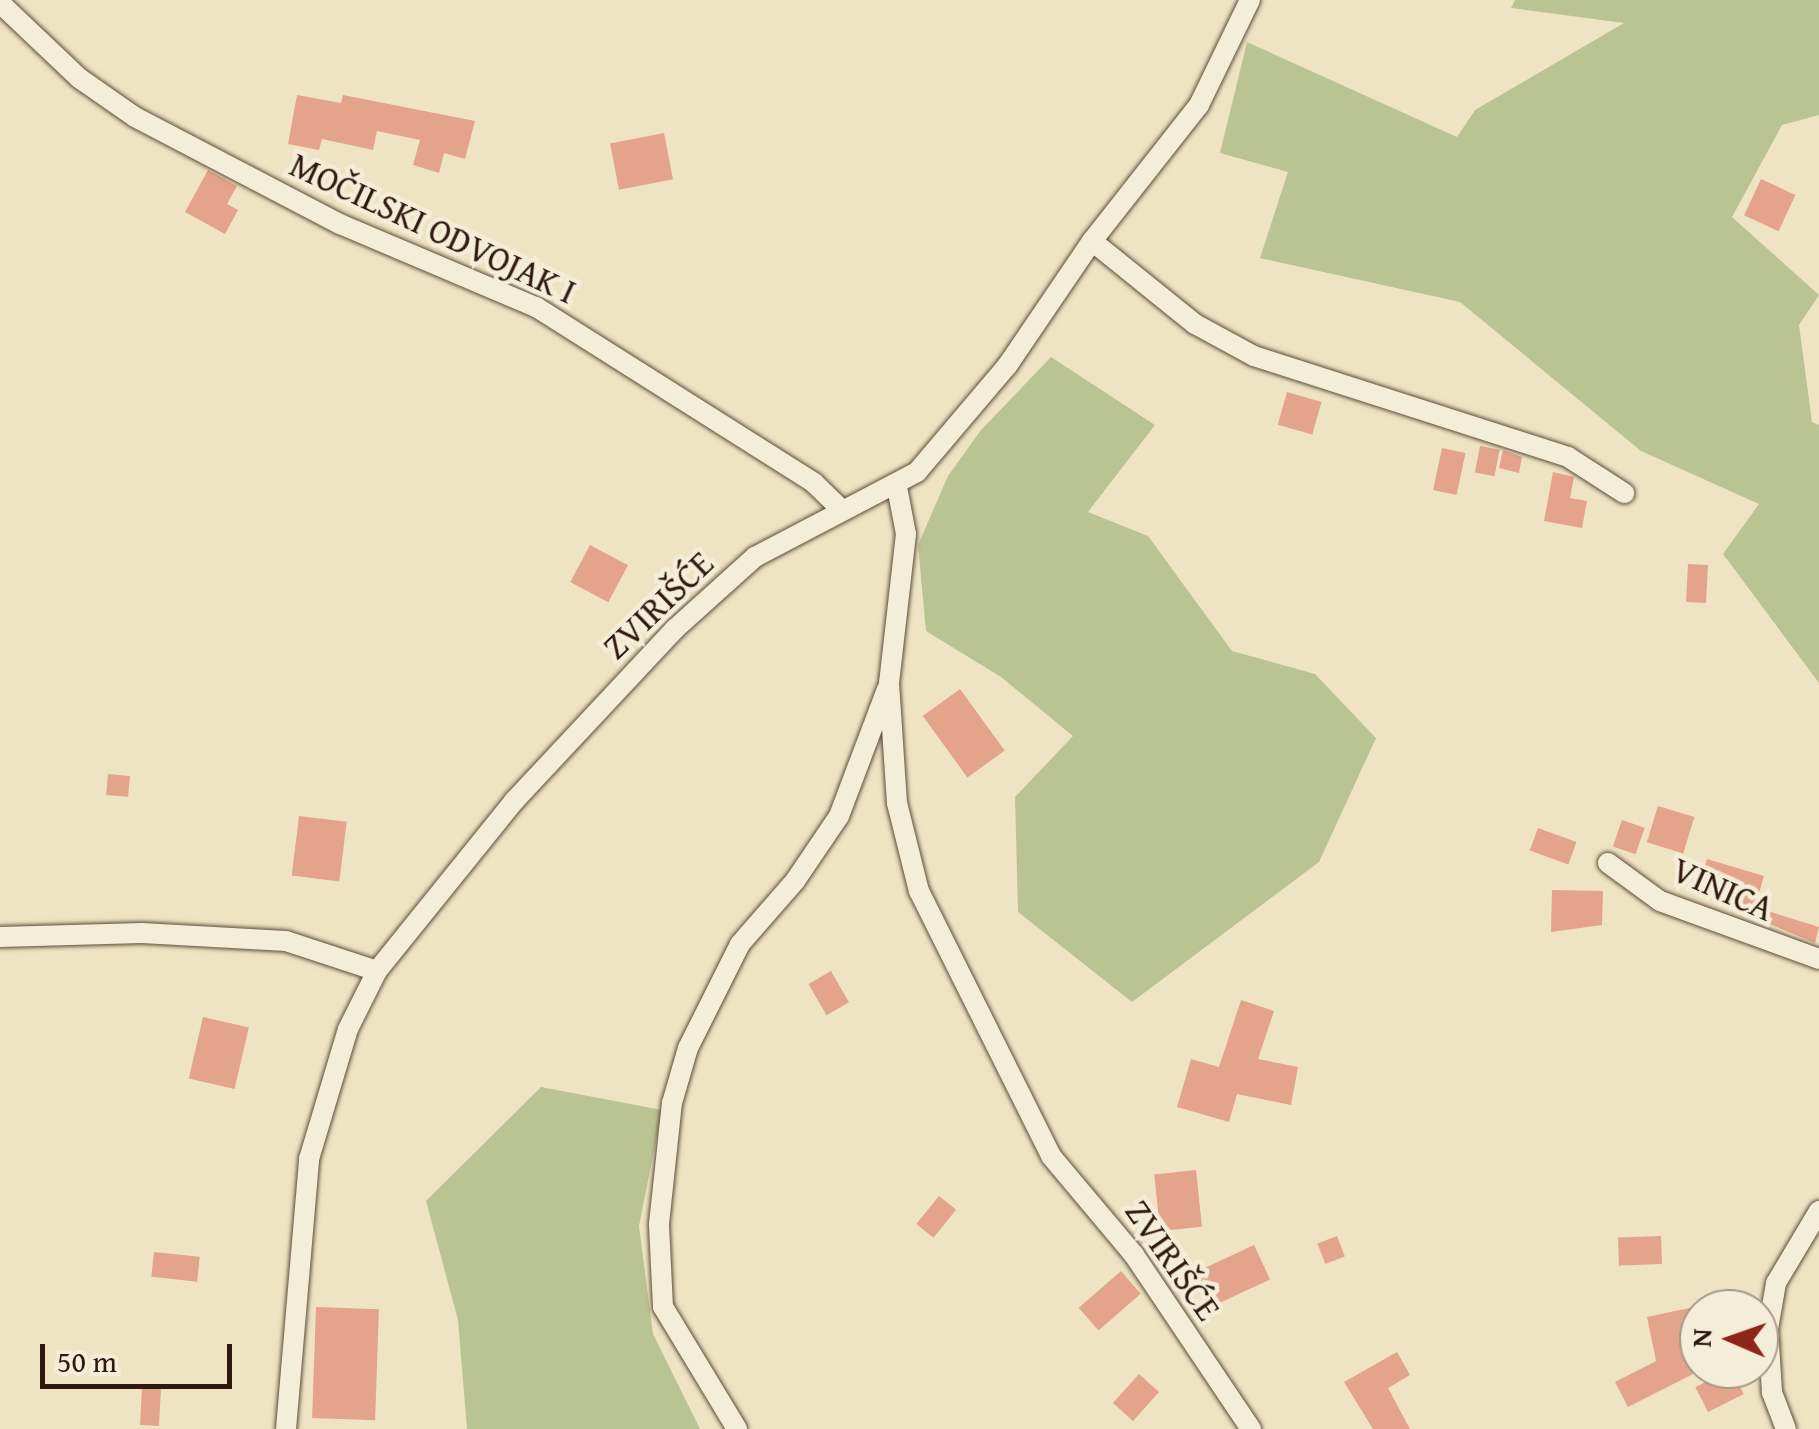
<!DOCTYPE html>
<meta charset="utf-8">
<style>
body{margin:0}
#map{position:relative;width:1819px;height:1429px;overflow:hidden;background:#eee4c3;font-family:"Gentium Book Plus",serif}
div>[style]{position:absolute}
[style*='--x']{left:calc(var(--x)*1px);top:calc(var(--y)*1px);width:calc(var(--w)*1px);rotate:calc(var(--a)*1deg)}
.green>*{inset:0;background:#bac493}
.building>*{inset:0;background:#e4a38b;transform-origin:0 0}
.roads{filter:drop-shadow(0 0 2px #5f4c3a) drop-shadow(0 0 2px #5f4c3a)}
.minor>*{height:20px;margin:-10px;padding:0 10px;transform-origin:10px;border-radius:10px;background:#f4edd8}
span{translate:-50% -50%;white-space:nowrap;text-align:center;line-height:1.15;-webkit-text-stroke:9px #f4edd8;paint-order:stroke}
.street-label{font-size:35px;color:#2f190d}
.north{position:absolute;left:1679px;top:1289px;width:100px;height:100px;box-sizing:border-box;background:#f4edd8;border:2px solid #a59887;border-radius:50%;rotate:272deg;font-size:28px;font-weight:700;line-height:40px;text-align:center;color:#2f190d}
.north::after{content:'';display:block;margin:auto;width:35px;height:45px;background:#8f2418;clip-path:polygon(50% 0,100% 100%,50% 72%,0 100%)}
.scale{position:absolute;left:40px;top:1344px;width:192px;height:45px;box-sizing:border-box;border:5px solid #2f190d;border-top:0;padding-left:12px;font-size:30px;line-height:35px;white-space:nowrap;color:#2f190d;-webkit-text-stroke:8px #f4edd8;paint-order:stroke}
</style>
<div id="map">
<div class="green">
<i style="clip-path:polygon(1515px 0,1819px 0,1819px 115px,1782px 125px,1732px 217px,1819px 295px,1799px 325px,1812px 422px,1819px 425px,1819px 683px,1723px 554px,1759px 504px,1641px 451px,1460px 302px,1260px 258px,1288px 172px,1220px 153px,1247px 42px,1457px 137px,1475px 110px,1624px 23px,1511px 8px)"></i>
<i style="clip-path:polygon(1051px 357px,1155px 425px,1088px 512px,1148px 536px,1232px 651px,1315px 674px,1376px 738px,1319px 862px,1132px 1002px,1018px 912px,1015px 797px,1073px 736px,1001px 677px,926px 631px,918px 545px,948px 476px,981px 430px)"></i>
<i style="clip-path:polygon(541px 1087px,662px 1110px,639px 1226px,653px 1334px,700px 1429px,467px 1429px,458px 1320px,426px 1201px)"></i>
</div>
<div class="building">
<i style="clip-path:polygon(297px 95px,341px 103px,343px 95px,475px 121px,465px 159px,444px 153px,439px 173px,413px 165px,420px 140px,377px 131px,373px 150px,322px 139px,319px 150px,288px 144px)"></i>
<i style="left:664px;top:133px;width:47px;height:55px;rotate:79deg"></i>
<i style="clip-path:polygon(208px 170px,237px 186px,227px 204px,238px 210px,225px 234px,185px 212px)"></i>
<i style="left:1761px;top:179px;width:38px;height:40px;rotate:25deg"></i>
<i style="left:1287px;top:392px;width:36px;height:34px;rotate:16deg"></i>
<i style="left:1480px;top:446px;width:20px;height:27px;rotate:11deg"></i>
<i style="left:1442px;top:448px;width:24px;height:43px;rotate:12deg"></i>
<i style="clip-path:polygon(1503px 450px,1522px 457px,1519px 473px,1499px 468px)"></i>
<i style="clip-path:polygon(1553px 472px,1574px 477px,1570px 498px,1587px 501px,1582px 528px,1544px 521px)"></i>
<i style="left:590px;top:545px;width:43px;height:42px;rotate:28deg"></i>
<i style="left:1688px;top:564px;width:20px;height:38px;rotate:3deg"></i>
<i style="left:960px;top:689px;width:76px;height:46px;rotate:54deg"></i>
<i style="left:108px;top:774px;width:22px;height:21px;rotate:5deg"></i>
<i style="left:1658px;top:806px;width:38px;height:38px;rotate:17deg"></i>
<i style="left:299px;top:816px;width:48px;height:60px;rotate:7deg"></i>
<i style="left:1622px;top:820px;width:24px;height:28px;rotate:19deg"></i>
<i style="left:1538px;top:828px;width:41px;height:24px;rotate:20deg"></i>
<i style="clip-path:polygon(1707px 859px,1764px 876px,1755px 907px,1819px 927px,1815px 943px,1706px 897px,1710px 884px,1700px 881px)"></i>
<i style="clip-path:polygon(1552px 890px,1603px 891px,1602px 925px,1551px 932px)"></i>
<i style="left:831px;top:971px;width:36px;height:26px;rotate:60deg"></i>
<i style="clip-path:polygon(1241px 1000px,1274px 1011px,1258px 1059px,1298px 1067px,1291px 1105px,1237px 1094px,1229px 1122px,1177px 1107px,1191px 1059px,1219px 1067px)"></i>
<i style="left:203px;top:1017px;width:47px;height:63px;rotate:13deg"></i>
<i style="left:1196px;top:1170px;width:57px;height:42px;rotate:84deg"></i>
<i style="left:939px;top:1196px;width:22px;height:36px;rotate:39deg"></i>
<i style="left:1337px;top:1236px;width:22px;height:21px;rotate:69deg"></i>
<i style="left:1661px;top:1236px;width:28px;height:43px;rotate:88deg"></i>
<i style="left:1254px;top:1245px;width:38px;height:66px;rotate:65deg"></i>
<i style="left:154px;top:1252px;width:46px;height:25px;rotate:6deg"></i>
<i style="left:1121px;top:1271px;width:30px;height:56px;rotate:49deg"></i>
<i style="clip-path:polygon(1699px 1306px,1699px 1371px,1628px 1407px,1615px 1382px,1656px 1361px,1647px 1317px)"></i>
<i style="left:316px;top:1307px;width:63px;height:111px;rotate:2deg"></i>
<i style="clip-path:polygon(1397px 1352px,1410px 1375px,1388px 1388px,1410px 1429px,1373px 1429px,1344px 1382px)"></i>
<i style="left:1731px;top:1369px;width:28px;height:40px;rotate:63deg"></i>
<i style="left:1139px;top:1374px;width:27px;height:39px;rotate:42deg"></i>
<i style="left:142px;top:1387px;width:19px;height:38px;rotate:3deg"></i>
</div>
<div class="roads">
<div class="minor">
<i style="--x:0;--y:3;--w:109;--a:43.5"></i>
<i style="--x:79;--y:78;--w:68;--a:34.9"></i>
<i style="--x:135;--y:117;--w:231;--a:27.6"></i>
<i style="--x:340;--y:224;--w:213;--a:23"></i>
<i style="--x:536;--y:307;--w:329;--a:32.3"></i>
<i style="--x:814;--y:483;--w:39;--a:44"></i>
<i style="--x:1092;--y:241;--w:132;--a:38.9"></i>
<i style="--x:1195;--y:324;--w:67;--a:28.5"></i>
<i style="--x:1254;--y:356;--w:330;--a:17.8"></i>
<i style="--x:1568;--y:457;--w:67;--a:32.7"></i>
<i style="--x:897;--y:487;--w:48;--a:79.2"></i>
<i style="--x:906;--y:534;--w:150;--a:96.5"></i>
<i style="--x:889;--y:683;--w:120;--a:86.2"></i>
<i style="--x:897;--y:803;--w:91;--a:76"></i>
<i style="--x:919;--y:891;--w:296;--a:63.5"></i>
<i style="--x:1051;--y:1156;--w:129;--a:50"></i>
<i style="--x:1134;--y:1255;--w:210;--a:56.1"></i>
<i style="--x:1608;--y:863;--w:64;--a:36.2"></i>
<i style="--x:1660;--y:901;--w:169;--a:20"></i>
<i style="--x:0;--y:937;--w:142;--a:-1.6"></i>
<i style="--x:142;--y:933;--w:144;--a:3.2"></i>
<i style="--x:286;--y:941;--w:96;--a:18.2"></i>
<i style="--x:286;--y:1429;--w:271;--a:-85.1"></i>
<i style="--x:309;--y:1159;--w:136;--a:-73.3"></i>
<i style="--x:348;--y:1029;--w:65;--a:-63.4"></i>
<i style="--x:377;--y:971;--w:218;--a:-51.1"></i>
<i style="--x:514;--y:801;--w:236;--a:-46.9"></i>
<i style="--x:675;--y:629;--w:108;--a:-42"></i>
<i style="--x:755;--y:557;--w:183;--a:-27.7"></i>
<i style="--x:917;--y:472;--w:139;--a:-49.7"></i>
<i style="--x:1007;--y:366;--w:151;--a:-55.8"></i>
<i style="--x:1092;--y:241;--w:173;--a:-51.8"></i>
<i style="--x:1199;--y:105;--w:117;--a:-64.1"></i>
<i style="--x:737;--y:1429;--w:143;--a:-121.2"></i>
<i style="--x:663;--y:1307;--w:83;--a:-92.8"></i>
<i style="--x:659;--y:1224;--w:122;--a:-83.9"></i>
<i style="--x:672;--y:1103;--w:57;--a:-73.8"></i>
<i style="--x:688;--y:1048;--w:116;--a:-63.4"></i>
<i style="--x:740;--y:944;--w:84;--a:-48.9"></i>
<i style="--x:795;--y:881;--w:78;--a:-55.9"></i>
<i style="--x:839;--y:816;--w:136;--a:-69.3"></i>
<i style="--x:1786;--y:1429;--w:40;--a:-111"></i>
<i style="--x:1772;--y:1392;--w:63;--a:-93.6"></i>
<i style="--x:1768;--y:1329;--w:47;--a:-80.1"></i>
<i style="--x:1776;--y:1283;--w:84;--a:-59.2"></i>
</div>
</div>
<div class="street-label">
<span style="left:433px;top:228px;rotate:25deg">MOČILSKI ODVOJAK I</span>
<span style="left:658px;top:605px;rotate:-44deg">ZVIRIŠĆE</span>
<span style="left:1723px;top:889px;rotate:24deg">VINICA</span>
<span style="left:1173px;top:1260px;rotate:55deg">ZVIRIŠĆE</span>
</div>
<div class="north">N</div>
<div class="scale">50 m</div>
</div>
